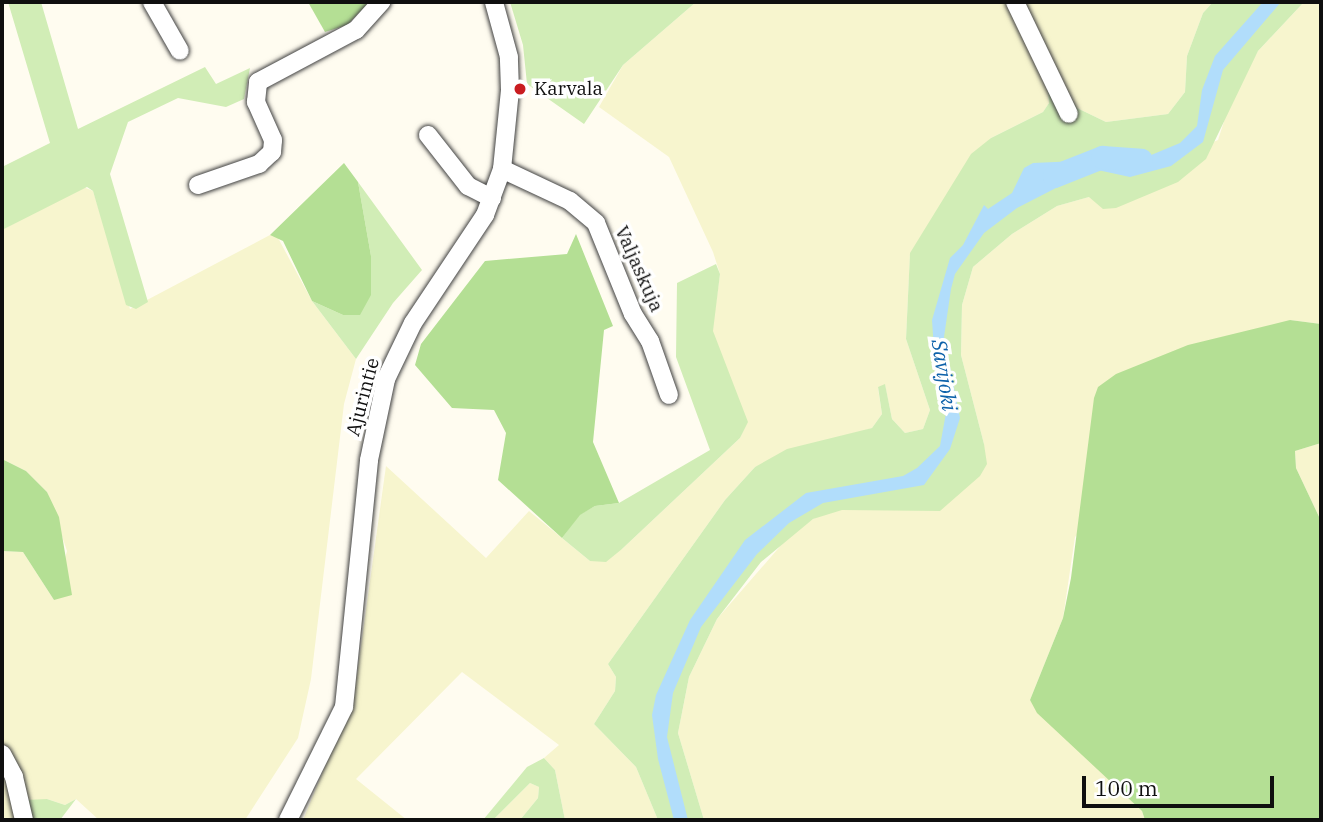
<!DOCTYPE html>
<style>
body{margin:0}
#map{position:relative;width:1323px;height:822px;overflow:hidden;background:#fffcf0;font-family:"IBM Plex Serif",serif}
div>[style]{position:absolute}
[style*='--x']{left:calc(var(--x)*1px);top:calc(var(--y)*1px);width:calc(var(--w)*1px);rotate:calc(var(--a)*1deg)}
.farmland>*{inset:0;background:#f7f5ce}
.green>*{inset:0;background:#d1edb6}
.forest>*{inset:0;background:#b4df94}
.water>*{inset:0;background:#b1ddfb}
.river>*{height:23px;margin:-11.5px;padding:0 11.5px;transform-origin:11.5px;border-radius:11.5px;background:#b1ddfb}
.roads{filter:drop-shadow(0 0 2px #424242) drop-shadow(0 0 2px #424242)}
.minor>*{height:18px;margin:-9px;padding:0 9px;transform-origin:9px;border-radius:9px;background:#fff}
.dots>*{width:19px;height:19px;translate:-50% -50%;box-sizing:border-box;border:4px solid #fff;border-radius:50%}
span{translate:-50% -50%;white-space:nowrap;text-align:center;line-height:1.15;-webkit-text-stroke:7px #fff;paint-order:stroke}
.poi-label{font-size:19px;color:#0f0f0f}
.left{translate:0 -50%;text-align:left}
.street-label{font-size:19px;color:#0f0f0f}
.water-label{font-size:21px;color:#0e62aa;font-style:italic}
.frame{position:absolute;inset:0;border:4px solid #0f0f0f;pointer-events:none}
.scale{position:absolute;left:1082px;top:776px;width:192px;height:32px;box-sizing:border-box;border:4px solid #0f0f0f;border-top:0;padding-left:9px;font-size:21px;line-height:24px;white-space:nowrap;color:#0f0f0f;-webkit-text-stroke:5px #fff;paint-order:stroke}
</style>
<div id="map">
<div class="farmland">
<i style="clip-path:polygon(696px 2px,1213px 2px,1203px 13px,1187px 56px,1185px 92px,1168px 114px,1106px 122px,1077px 108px,1047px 80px,1049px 103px,1043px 112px,991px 138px,910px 254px,906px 339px,930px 410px,923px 429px,905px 433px,892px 419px,885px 385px,878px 388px,882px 414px,872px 428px,755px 467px,725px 500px,608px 664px,616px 677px,615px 691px,594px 724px,636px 767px,658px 820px,565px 820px,555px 770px,544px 758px,559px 745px,462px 672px,356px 779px,407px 820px,303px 820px,354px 696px,386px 466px,486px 558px,529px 511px,590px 561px,622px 549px,740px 438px,747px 422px,712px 331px,720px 274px,713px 252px,669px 157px,599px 107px,623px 65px)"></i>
<i style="clip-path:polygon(1304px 2px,1321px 2px,1321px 324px,1290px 320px,1075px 537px,1063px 618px,1030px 700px,1142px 811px,1145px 820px,704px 820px,678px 733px,689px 677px,717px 619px,789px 536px,813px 519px,984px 444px,961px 355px,962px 305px,973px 267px,1012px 234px,1057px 206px,1089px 197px,1218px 140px,1230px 103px,1258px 51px)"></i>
<i style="clip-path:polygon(81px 186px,93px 191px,130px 309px,270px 235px,277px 236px,312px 301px,356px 359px,344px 404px,311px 679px,298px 738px,245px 820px,99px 820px,76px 799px,65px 805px,47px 799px,17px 820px,2px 820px,2px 551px,23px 552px,54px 600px,67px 551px,47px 492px,26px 471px,2px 459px,2px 230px)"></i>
<i style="clip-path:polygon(1321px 443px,1321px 521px,1296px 468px,1295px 451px)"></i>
<i style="clip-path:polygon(530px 783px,539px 787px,538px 798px,520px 820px,493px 820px)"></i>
</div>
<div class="green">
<i style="clip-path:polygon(8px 2px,41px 2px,78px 129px,205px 67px,216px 84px,250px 68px,244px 99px,226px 107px,178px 98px,128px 122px,110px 174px,148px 302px,136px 309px,126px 305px,93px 191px,87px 187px,2px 230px,2px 167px,50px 143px)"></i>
<i style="clip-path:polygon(510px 2px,696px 2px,623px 65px,584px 124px,527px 84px,523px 45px)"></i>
<i style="clip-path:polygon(1213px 2px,1304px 2px,1258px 51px,1206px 159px,1178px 182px,1116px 208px,1103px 209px,1089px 197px,1057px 206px,1012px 234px,973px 267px,962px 305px,961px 355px,984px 444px,987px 464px,980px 476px,940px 511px,842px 510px,813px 519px,761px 562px,717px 619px,689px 677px,678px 733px,704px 820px,658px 820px,636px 767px,594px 724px,615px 691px,616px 677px,608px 664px,725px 500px,755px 467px,787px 449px,872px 428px,882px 414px,878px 387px,885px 384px,892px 419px,905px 433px,923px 429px,930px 410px,906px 339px,910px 253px,971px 154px,991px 138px,1043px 112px,1049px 103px,1047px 80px,1056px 74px,1077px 108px,1106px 122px,1168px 114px,1185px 92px,1187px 56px,1203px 13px)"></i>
<i style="clip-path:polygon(358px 182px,422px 270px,393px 303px,356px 359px,312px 301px,343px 315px,371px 256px)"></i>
<i style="clip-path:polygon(716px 264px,720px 274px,713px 331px,748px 422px,740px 438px,622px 549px,606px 562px,590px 561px,562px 538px,579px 515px,595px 506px,619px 503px,710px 450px,676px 357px,677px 283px)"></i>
<i style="clip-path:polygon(544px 758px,555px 770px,565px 820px,520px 820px,538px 798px,539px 787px,530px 783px,493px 820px,483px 820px,527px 767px)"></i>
<i style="clip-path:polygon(47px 799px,65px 805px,76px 799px,60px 820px,29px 820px,25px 800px)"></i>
</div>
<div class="forest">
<i style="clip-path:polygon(308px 2px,369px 2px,347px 25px,325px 32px)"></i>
<i style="clip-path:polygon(344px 163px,358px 182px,371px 256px,371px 295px,360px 315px,343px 315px,312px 301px,283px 241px,270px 235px)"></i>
<i style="clip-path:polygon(576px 234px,613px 326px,604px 330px,593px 442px,619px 503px,595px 506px,580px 515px,562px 538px,498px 480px,506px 433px,494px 410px,452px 408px,415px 365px,421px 344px,485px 261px,567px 254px)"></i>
<i style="clip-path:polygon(1290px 320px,1321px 324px,1321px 443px,1295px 451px,1296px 468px,1321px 521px,1321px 820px,1145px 820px,1142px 811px,1037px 713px,1030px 700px,1063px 618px,1071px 578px,1094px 398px,1098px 387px,1116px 374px,1188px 345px)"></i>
<i style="clip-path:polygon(2px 459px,26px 471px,47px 492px,59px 517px,72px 595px,54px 600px,23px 552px,2px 551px)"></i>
</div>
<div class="water">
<i style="clip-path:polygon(1263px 2px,1281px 2px,1223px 70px,1203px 142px,1171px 166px,1130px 177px,1093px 169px,1017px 208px,984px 233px,955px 274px,951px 289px,944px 337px,960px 418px,950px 449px,924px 485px,823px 503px,789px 523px,757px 554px,701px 627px,673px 693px,667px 737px,688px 820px,674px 820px,658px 759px,652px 715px,656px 695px,690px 620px,745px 540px,806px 493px,903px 476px,917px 468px,940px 446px,946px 413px,936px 379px,932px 320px,950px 258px,963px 245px,984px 205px,988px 209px,1012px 193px,1024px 168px,1033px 163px,1144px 158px,1180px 143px,1197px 126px,1202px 90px,1215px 56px)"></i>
</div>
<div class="river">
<i style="--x:1054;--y:176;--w:52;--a:-21.6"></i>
<i style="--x:1102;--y:157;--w:39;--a:4"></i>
</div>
<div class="roads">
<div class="minor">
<i style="--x:152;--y:2;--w:56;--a:60.3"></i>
<i style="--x:1015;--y:2;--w:124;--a:64.3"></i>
<i style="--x:428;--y:135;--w:65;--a:51.9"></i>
<i style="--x:468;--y:186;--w:27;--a:27"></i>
<i style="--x:502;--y:169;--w:75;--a:25.2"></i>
<i style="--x:570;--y:201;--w:34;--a:40"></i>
<i style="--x:596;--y:223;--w:98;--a:67.9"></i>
<i style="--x:633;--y:314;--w:32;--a:58"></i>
<i style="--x:650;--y:341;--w:57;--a:70.6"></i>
<i style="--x:198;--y:185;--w:65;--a:-19"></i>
<i style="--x:259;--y:164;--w:18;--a:-43"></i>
<i style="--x:272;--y:152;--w:12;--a:-85"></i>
<i style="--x:273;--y:140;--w:42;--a:-114.1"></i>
<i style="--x:256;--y:102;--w:20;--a:-84"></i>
<i style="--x:258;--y:82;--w:111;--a:-28"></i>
<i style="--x:356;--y:30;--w:38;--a:-48"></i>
<i style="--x:2;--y:754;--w:26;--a:62"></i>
<i style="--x:14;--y:777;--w:44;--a:76.9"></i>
<i style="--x:288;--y:820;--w:126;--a:-63.6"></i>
<i style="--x:344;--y:707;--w:248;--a:-84.2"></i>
<i style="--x:369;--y:460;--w:83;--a:-78.1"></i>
<i style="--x:386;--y:379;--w:62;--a:-64.3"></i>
<i style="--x:413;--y:323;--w:130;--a:-56.3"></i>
<i style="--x:485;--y:215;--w:49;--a:-69.7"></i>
<i style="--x:502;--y:169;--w:79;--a:-84.2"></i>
<i style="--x:510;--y:90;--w:33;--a:-92"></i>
<i style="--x:509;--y:57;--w:57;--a:-105.3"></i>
</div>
</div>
<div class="dots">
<i style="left:520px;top:89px;background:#c91c20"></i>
</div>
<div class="poi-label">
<span class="left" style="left:534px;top:89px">Karvala</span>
</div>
<div class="street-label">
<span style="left:639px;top:269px;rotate:66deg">Valjaskuja</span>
<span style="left:363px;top:397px;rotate:-75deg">Ajurintie</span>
</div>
<div class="water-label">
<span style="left:945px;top:375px;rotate:81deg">Savijoki</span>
</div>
<div class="frame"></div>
<div class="scale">100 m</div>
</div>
